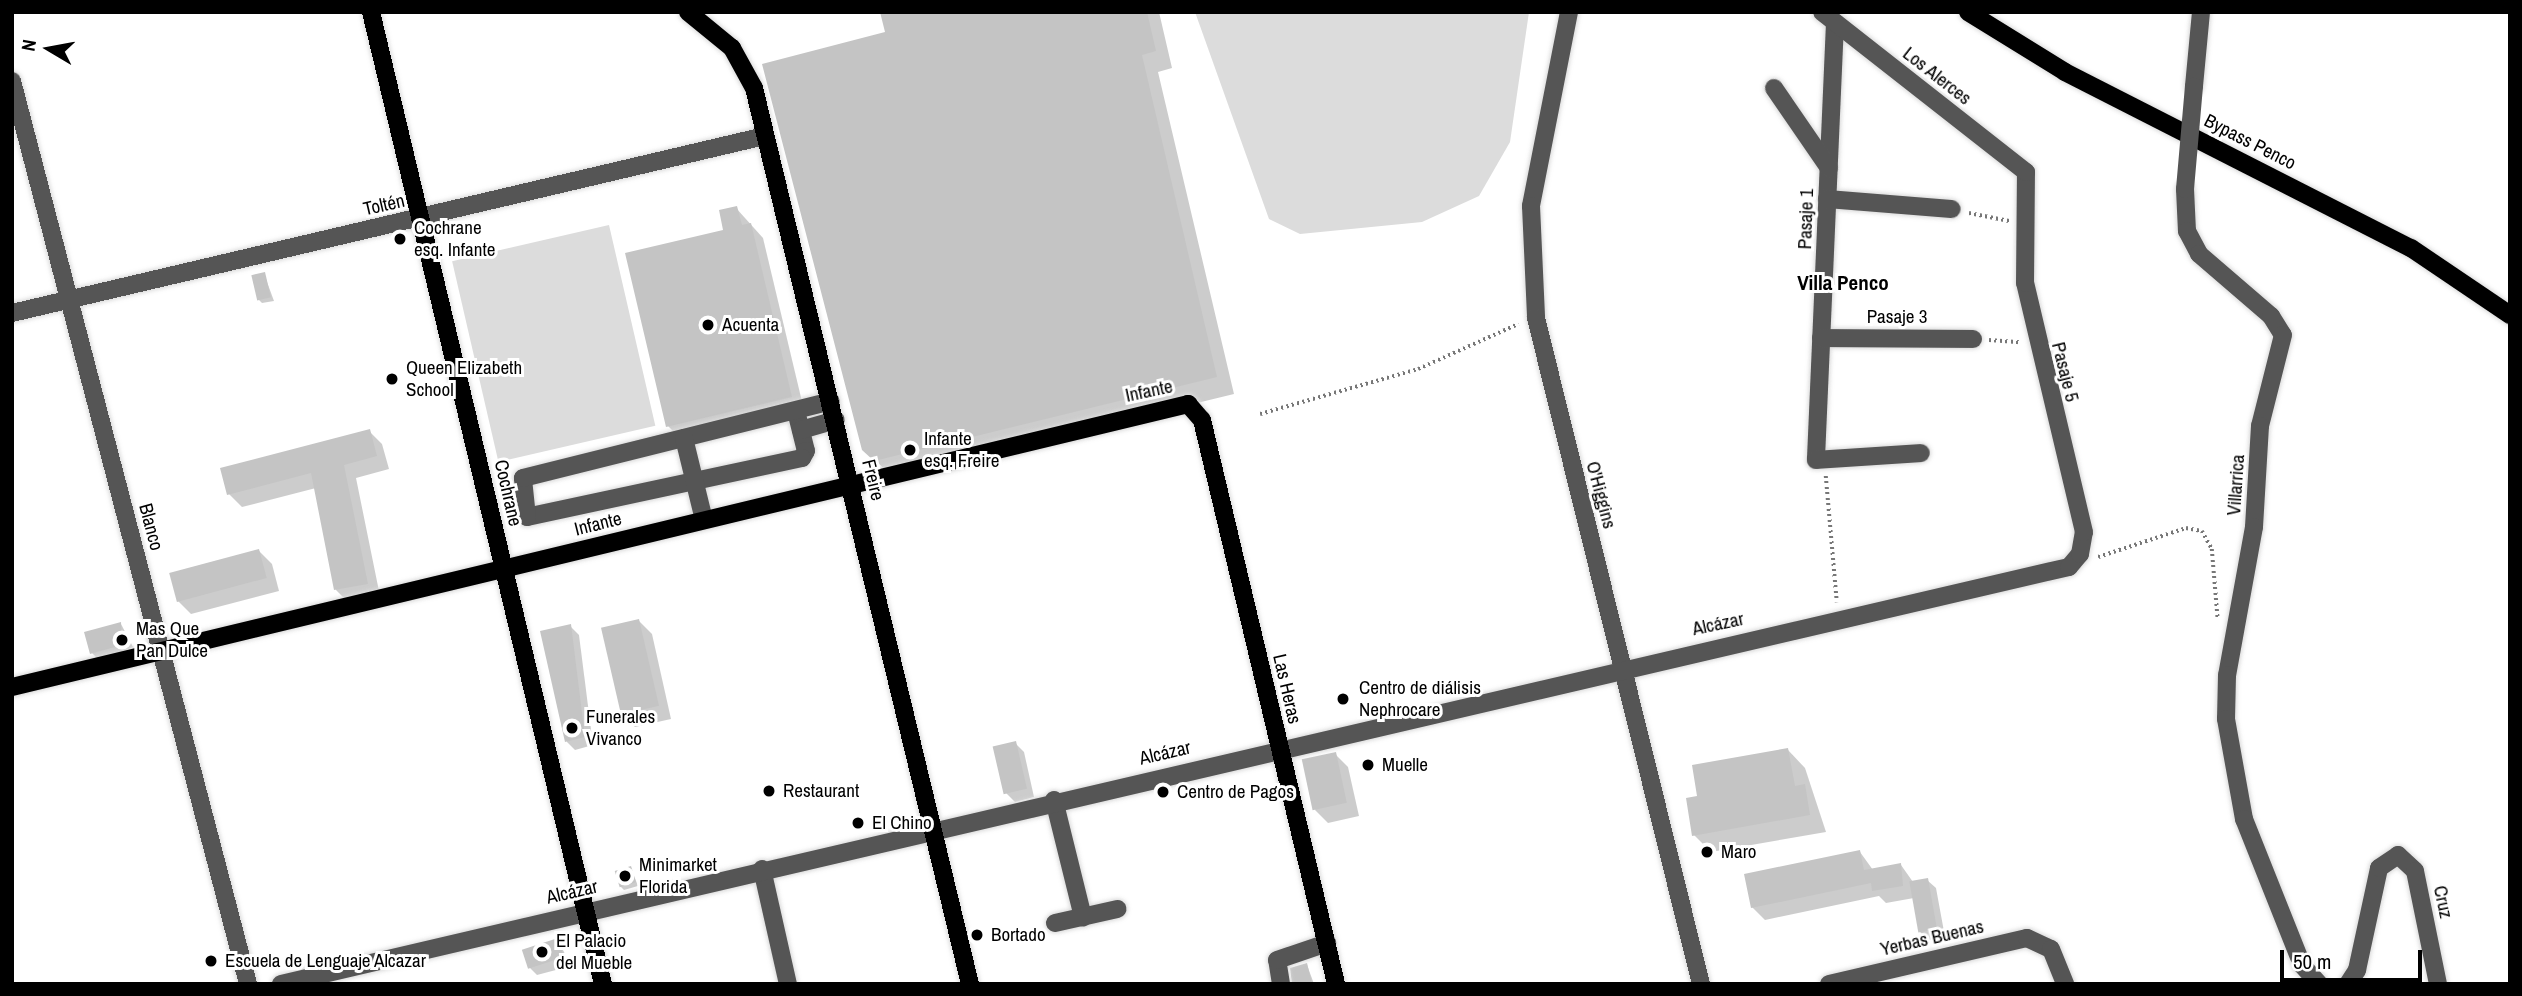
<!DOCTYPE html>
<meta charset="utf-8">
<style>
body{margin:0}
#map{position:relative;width:2522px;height:996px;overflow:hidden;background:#fff;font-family:"Archivo Narrow",sans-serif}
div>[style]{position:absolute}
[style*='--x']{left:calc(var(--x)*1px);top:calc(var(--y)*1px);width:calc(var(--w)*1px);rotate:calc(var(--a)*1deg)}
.green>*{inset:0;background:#dcdcdc;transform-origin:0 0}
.shadow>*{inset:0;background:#0003}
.building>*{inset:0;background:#c4c4c4;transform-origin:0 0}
.path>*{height:3.5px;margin-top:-1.75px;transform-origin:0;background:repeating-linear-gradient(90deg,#777 0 2px,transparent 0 5.5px)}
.roads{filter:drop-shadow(0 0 2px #dbdbdb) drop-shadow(0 0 2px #dbdbdb)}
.minor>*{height:18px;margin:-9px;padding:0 9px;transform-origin:9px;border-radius:9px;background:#555}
.major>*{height:18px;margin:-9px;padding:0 9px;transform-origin:9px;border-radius:9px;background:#000}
.minor-bridge>*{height:18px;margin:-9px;padding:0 9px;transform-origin:9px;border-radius:9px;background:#555}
.dots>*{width:19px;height:19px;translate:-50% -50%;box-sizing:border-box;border:4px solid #fff;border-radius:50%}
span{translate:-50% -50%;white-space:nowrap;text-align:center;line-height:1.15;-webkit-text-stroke:6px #fff;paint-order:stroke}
.street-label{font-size:19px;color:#000}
.poi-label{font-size:19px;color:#000}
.left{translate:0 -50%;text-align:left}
.neighbourhood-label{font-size:21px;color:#000;font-weight:700}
.frame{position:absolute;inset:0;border:14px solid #000;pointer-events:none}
.north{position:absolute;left:14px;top:14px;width:70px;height:70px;-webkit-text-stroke:5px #fff;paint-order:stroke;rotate:280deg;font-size:19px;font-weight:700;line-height:28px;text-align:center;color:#000}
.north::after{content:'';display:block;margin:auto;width:24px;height:32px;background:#000;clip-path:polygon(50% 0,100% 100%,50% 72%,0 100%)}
.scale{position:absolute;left:2280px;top:950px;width:142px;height:32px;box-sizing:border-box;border:4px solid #000;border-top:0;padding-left:9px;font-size:21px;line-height:24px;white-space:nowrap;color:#000;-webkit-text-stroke:5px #fff;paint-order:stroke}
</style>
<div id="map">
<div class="green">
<i style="clip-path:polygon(1195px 12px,1529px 12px,1510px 142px,1479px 196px,1422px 222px,1300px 234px,1269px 219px)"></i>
<i style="left:609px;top:225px;width:206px;height:161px;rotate:77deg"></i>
</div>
<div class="shadow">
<i style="clip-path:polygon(882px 12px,1159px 12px,1172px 68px,1158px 72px,1234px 394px,893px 477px,863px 449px,888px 33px)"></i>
<i style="clip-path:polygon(736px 208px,763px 238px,804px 410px,681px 439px,668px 426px)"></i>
<i style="clip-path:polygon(264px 274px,274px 301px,262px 303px,259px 300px)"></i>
<i style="clip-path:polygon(369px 431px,382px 444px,389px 469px,356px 478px,380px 596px,349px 603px,336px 590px,316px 488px,242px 507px,229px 494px)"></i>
<i style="clip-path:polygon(259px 551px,272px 564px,279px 591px,191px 614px,178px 601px)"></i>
<i style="clip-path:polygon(639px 621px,652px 634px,671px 719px,635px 727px,622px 714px)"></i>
<i style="clip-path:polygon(121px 624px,133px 647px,100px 661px,92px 653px)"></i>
<i style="clip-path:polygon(570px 626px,579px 635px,593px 745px,575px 750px,567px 742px)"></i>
<i style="clip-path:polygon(1015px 743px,1024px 752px,1034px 797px,1015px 802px,1006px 793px)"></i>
<i style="clip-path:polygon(1788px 750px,1805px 768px,1826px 832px,1711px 852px,1694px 835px,1699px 798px)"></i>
<i style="clip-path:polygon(1335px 754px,1348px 767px,1359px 816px,1328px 823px,1315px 810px)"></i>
<i style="clip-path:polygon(1860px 852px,1873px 870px,1901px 865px,1913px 882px,1927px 880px,1936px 888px,1945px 937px,1929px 940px,1920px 932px,1914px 898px,1886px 903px,1879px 896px,1765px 920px,1752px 907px)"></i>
<i style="clip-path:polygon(631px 868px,638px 886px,624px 890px,620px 886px)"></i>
<i style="clip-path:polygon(558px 940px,571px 966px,537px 975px,528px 966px)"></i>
<i style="clip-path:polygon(1307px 965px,1314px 984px,1294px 984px)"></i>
</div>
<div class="building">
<i style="clip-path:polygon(880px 12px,1147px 12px,1156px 51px,1142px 55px,1217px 377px,874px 461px,862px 450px,762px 64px,885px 32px)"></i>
<i style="clip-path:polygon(737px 206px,742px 225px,751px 223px,792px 397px,666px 427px,625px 253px,723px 230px,719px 210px)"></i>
<i style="left:265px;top:272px;width:26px;height:14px;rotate:77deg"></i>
<i style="clip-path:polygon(370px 429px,377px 456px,344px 465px,368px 584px,334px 590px,311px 473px,227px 495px,220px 468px)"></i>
<i style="left:259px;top:549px;width:30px;height:93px;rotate:75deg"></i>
<i style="left:639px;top:619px;width:89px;height:39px;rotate:77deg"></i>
<i style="clip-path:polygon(121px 622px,122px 645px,90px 654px,84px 632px)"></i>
<i style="clip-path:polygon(571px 624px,585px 737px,565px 742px,540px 631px)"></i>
<i style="left:1016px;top:741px;width:49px;height:24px;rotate:77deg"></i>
<i style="clip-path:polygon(1788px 748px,1795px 786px,1805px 784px,1810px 815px,1692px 836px,1686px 798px,1697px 796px,1692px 765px)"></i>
<i style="left:1336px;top:752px;width:52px;height:35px;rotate:78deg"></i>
<i style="clip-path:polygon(1860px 850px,1864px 870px,1901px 863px,1903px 886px,1872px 891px,1871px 883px,1751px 908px,1744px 874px)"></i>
<i style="left:631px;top:866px;width:17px;height:17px;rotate:73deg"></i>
<i style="left:1928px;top:878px;width:52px;height:19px;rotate:80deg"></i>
<i style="left:558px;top:938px;width:20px;height:38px;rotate:72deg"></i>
<i style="clip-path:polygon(1307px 963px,1312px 984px,1292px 984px,1290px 968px)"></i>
</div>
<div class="path">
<i style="--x:1969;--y:213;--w:41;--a:11.3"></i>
<i style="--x:1989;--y:340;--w:31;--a:4"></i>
<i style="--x:1260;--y:414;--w:164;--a:-15.9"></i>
<i style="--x:1418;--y:369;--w:110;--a:-24.2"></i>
<i style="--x:1826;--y:476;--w:127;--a:85"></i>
<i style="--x:2098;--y:557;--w:93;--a:-18.2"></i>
<i style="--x:2186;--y:528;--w:16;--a:11"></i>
<i style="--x:2202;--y:531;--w:21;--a:61"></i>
<i style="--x:2212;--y:549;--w:71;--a:85.2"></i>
</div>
<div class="roads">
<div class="minor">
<i style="--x:1569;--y:12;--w:198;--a:101.1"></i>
<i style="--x:1531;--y:206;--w:112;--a:87.4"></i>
<i style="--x:1536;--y:318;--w:686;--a:76.09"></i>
<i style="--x:1835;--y:23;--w:437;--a:92.5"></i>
<i style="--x:1816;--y:460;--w:105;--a:-3.8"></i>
<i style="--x:12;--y:81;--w:933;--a:75.35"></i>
<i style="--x:2194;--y:86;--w:74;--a:-84.6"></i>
<i style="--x:1774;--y:88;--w:97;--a:55.5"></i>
<i style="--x:2185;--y:189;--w:42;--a:87.3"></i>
<i style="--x:2187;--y:231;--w:26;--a:62"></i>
<i style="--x:2199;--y:254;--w:95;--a:40.7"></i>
<i style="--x:2271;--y:316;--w:22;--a:58"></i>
<i style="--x:2283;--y:335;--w:94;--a:104.2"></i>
<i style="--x:2260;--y:426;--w:101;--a:93.4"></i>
<i style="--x:2254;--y:527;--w:150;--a:100.3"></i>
<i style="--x:2227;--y:675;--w:44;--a:91.3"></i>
<i style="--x:2226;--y:719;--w:102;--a:79.8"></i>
<i style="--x:2244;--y:819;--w:157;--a:68.3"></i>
<i style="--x:2302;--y:965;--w:25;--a:48"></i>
<i style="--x:1827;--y:199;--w:125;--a:4.6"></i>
<i style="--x:12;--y:313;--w:774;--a:-13.23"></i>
<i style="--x:1821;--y:338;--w:152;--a:0.4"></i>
<i style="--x:796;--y:411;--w:41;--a:76"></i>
<i style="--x:806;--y:451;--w:8;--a:120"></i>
<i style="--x:802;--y:458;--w:281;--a:167.9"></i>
<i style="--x:527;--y:517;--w:39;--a:-96"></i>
<i style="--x:523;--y:478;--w:317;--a:-14"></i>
<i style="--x:801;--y:430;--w:36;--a:-16"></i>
<i style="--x:684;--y:438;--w:84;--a:76.3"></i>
<i style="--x:1054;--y:800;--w:121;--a:76.1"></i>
<i style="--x:762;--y:869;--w:118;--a:77.3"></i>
<i style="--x:1055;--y:923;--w:64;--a:-12.7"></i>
<i style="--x:281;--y:984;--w:1836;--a:-13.13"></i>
<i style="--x:2069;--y:567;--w:17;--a:-50"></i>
<i style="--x:2080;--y:554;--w:22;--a:-80"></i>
<i style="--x:2084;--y:532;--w:256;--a:-103.3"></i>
<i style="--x:2025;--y:283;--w:111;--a:-89.5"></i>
<i style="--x:2026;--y:172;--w:259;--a:-141.9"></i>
<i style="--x:1281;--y:984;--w:24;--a:-99"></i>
<i style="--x:1277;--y:960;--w:53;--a:-18.8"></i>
<i style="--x:1829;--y:984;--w:203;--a:-13.1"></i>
<i style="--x:2027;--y:938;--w:26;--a:25"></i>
<i style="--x:2051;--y:949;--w:38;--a:68"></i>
<i style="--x:2348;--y:984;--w:17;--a:-57"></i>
<i style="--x:2357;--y:970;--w:104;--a:-77.8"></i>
<i style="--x:2379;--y:868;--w:23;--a:-34"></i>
<i style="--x:2398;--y:855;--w:23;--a:43"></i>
<i style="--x:2415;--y:871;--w:115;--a:78.5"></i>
</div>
<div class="major">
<i style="--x:371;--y:12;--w:999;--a:76.58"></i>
<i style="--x:688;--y:12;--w:57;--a:39.3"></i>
<i style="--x:732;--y:48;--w:46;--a:61.2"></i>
<i style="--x:754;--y:88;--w:922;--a:76.45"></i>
<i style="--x:1968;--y:12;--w:114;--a:31.7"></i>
<i style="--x:2065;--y:72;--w:388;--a:27"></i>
<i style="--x:2411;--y:248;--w:120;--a:34.1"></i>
<i style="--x:12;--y:687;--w:1210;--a:-13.53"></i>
<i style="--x:1188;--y:404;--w:21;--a:49"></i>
<i style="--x:1202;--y:420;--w:580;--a:76.63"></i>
</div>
</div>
<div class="minor-bridge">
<i style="--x:2185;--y:189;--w:103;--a:-85"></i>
</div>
<div class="dots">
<i style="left:400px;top:239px;background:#000"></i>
<i style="left:708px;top:325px;background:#000"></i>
<i style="left:392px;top:379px;background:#000"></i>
<i style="left:910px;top:450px;background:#000"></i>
<i style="left:122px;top:640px;background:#000"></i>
<i style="left:1343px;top:699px;background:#000"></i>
<i style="left:572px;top:728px;background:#000"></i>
<i style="left:1368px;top:765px;background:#000"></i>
<i style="left:769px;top:791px;background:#000"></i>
<i style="left:1163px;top:792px;background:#000"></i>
<i style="left:858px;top:823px;background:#000"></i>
<i style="left:1707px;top:852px;background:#000"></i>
<i style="left:625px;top:876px;background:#000"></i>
<i style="left:977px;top:935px;background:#000"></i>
<i style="left:542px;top:952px;background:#000"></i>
<i style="left:211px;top:961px;background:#000"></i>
</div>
<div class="street-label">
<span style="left:1937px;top:76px;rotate:38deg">Los Alerces</span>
<span style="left:2250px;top:142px;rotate:27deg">Bypass Penco</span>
<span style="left:384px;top:205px;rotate:-13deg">Toltén</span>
<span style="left:1806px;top:219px;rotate:-88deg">Pasaje 1</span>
<span style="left:1897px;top:317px">Pasaje 3</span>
<span style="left:2065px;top:372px;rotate:76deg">Pasaje 5</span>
<span style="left:1149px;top:391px;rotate:-12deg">Infante</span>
<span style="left:873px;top:480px;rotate:76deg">Freire</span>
<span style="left:2236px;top:485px;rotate:-86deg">Villarrica</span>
<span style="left:508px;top:493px;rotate:77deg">Cochrane</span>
<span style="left:1601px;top:495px;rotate:75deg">O'Higgins</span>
<span style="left:598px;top:524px;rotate:-14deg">Infante</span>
<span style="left:151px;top:527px;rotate:75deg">Blanco</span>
<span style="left:1718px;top:624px;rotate:-12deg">Alcázar</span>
<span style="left:1287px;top:689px;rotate:77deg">Las Heras</span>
<span style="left:1165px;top:753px;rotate:-13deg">Alcázar</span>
<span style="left:572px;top:892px;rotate:-13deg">Alcázar</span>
<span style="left:2443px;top:902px;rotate:78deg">Cruz</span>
<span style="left:1932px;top:938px;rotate:-13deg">Yerbas Buenas</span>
</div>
<div class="poi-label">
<span class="left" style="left:414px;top:239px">Cochrane<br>esq. Infante</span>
<span class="left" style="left:722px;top:325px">Acuenta</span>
<span class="left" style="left:406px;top:379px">Queen Elizabeth<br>School</span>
<span class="left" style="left:924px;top:450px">Infante<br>esq. Freire</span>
<span class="left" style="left:136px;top:640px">Mas Que<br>Pan Dulce</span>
<span class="left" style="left:1359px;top:699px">Centro de diálisis<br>Nephrocare</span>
<span class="left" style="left:586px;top:728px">Funerales<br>Vivanco</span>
<span class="left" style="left:1382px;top:765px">Muelle</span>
<span class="left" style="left:783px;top:791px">Restaurant</span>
<span class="left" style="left:1177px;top:792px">Centro de Pagos</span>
<span class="left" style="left:872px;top:823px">El Chino</span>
<span class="left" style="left:1721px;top:852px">Maro</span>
<span class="left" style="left:639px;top:876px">Minimarket<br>Florida</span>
<span class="left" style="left:991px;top:935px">Bortado</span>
<span class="left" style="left:556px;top:952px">El Palacio<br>del Mueble</span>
<span class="left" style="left:225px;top:961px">Escuela de Lenguaje Alcazar</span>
</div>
<div class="neighbourhood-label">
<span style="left:1843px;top:283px">Villa Penco</span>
</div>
<div class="frame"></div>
<div class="north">N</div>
<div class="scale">50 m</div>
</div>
